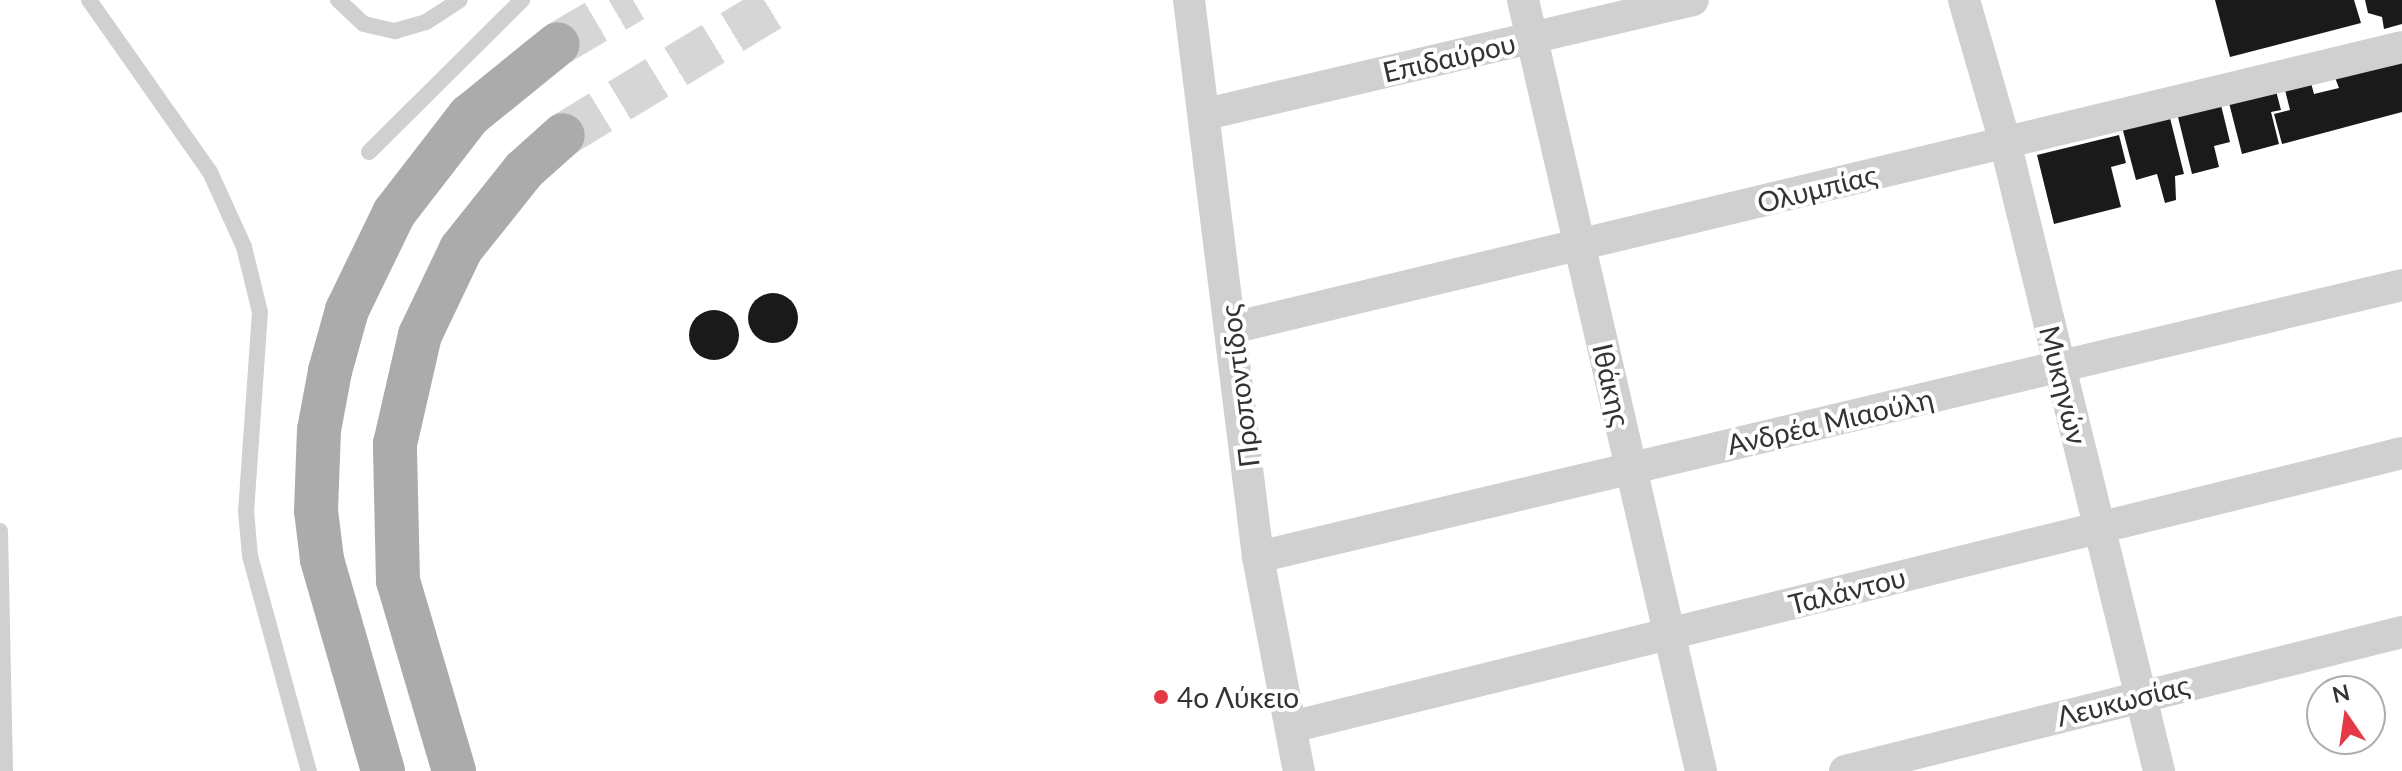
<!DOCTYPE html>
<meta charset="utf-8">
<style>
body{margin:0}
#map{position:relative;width:2402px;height:771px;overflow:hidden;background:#fff;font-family:Lato,sans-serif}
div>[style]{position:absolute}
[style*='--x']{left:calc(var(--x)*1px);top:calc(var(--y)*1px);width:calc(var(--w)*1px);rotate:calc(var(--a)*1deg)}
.building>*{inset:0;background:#1a1a1a}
.round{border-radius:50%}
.primary-tunnel>*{height:44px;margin-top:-22px;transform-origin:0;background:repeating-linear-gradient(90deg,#d6d6d6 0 44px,transparent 0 66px)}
.lane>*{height:16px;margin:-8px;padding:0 8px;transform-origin:8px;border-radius:8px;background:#d0d0d0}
.street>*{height:32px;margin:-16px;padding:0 16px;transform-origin:16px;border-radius:16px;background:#d0d0d0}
.primary>*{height:44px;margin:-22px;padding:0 22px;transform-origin:22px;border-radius:22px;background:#ababab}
.dots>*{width:22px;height:22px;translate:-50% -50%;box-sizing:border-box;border:4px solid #fff;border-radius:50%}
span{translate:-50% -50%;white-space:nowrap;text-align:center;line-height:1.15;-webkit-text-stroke:8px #fff;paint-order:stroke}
.street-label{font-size:28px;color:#333}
.poi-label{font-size:28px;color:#333}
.left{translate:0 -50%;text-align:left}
.north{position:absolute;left:2306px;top:675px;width:80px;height:80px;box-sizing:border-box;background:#fff;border:2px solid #adadad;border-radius:50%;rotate:347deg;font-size:22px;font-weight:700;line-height:32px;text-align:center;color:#333}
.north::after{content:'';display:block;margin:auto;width:28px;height:36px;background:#e63946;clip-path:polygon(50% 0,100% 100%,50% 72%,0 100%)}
</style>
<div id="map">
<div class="building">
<i style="clip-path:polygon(2215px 0,2354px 0,2361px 23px,2230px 57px)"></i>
<i style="clip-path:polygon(2365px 0,2402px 0,2402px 24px,2384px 29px,2382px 17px,2368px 13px)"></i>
<i style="clip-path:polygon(2402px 62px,2402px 112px,2282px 144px,2274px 114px,2290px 110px,2285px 90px,2311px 83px,2314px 94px,2339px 88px,2334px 75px)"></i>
<i style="clip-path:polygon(2275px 87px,2281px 110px,2271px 112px,2279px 144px,2242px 154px,2228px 99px)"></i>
<i style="clip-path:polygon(2220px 101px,2230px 142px,2214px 146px,2219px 167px,2192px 174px,2177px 113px)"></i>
<i style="clip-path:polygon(2169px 114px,2184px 174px,2175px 176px,2176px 200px,2165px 203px,2157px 174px,2136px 180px,2122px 127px)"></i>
<i style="clip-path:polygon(2119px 135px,2126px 163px,2111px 167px,2121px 207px,2054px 224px,2037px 155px)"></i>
<i class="round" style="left:748px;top:293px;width:50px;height:50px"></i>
<i class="round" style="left:689px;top:310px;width:50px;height:50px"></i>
</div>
<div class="primary-tunnel">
<i style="--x:558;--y:44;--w:87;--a:-30.4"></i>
<i style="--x:563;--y:135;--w:260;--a:-31.3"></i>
</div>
<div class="lane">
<i style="--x:89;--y:0;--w:210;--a:54.9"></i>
<i style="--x:210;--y:172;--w:82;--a:65.6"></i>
<i style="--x:244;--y:247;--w:67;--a:76.2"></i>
<i style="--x:260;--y:312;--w:199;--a:94"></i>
<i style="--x:246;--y:511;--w:45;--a:84.9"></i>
<i style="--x:250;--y:556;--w:223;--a:74.7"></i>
<i style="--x:338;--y:0;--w:35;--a:43"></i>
<i style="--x:364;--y:24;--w:32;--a:13"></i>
<i style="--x:395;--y:31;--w:32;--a:-16"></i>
<i style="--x:426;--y:22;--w:40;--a:-32.9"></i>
<i style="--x:369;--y:152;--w:216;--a:-44.8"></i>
<i style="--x:0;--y:531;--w:240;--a:88.8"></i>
</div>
<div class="street">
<i style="--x:1189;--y:0;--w:561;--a:82.94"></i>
<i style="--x:1258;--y:557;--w:218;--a:79.2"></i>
<i style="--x:1523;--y:0;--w:791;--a:77"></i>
<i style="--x:1964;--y:0;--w:148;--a:73.9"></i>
<i style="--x:2005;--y:142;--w:648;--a:76.24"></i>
<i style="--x:1206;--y:114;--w:500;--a:-13.17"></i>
<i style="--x:1232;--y:328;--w:1203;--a:-13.5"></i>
<i style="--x:1258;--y:557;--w:1176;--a:-13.37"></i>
<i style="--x:1291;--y:727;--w:1144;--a:-13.85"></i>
<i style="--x:1845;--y:771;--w:574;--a:-14.01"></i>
</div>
<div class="primary">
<i style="--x:383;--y:771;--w:221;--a:-106.1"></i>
<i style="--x:322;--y:559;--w:48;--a:-97.1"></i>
<i style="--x:316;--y:511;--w:81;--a:-87.9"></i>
<i style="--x:319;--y:430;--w:60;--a:-79.4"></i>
<i style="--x:330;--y:371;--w:63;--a:-74.4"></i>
<i style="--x:347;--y:310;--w:108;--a:-64.1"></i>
<i style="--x:394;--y:213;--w:123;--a:-52.3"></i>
<i style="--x:469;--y:116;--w:114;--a:-39"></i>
<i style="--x:454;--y:771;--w:198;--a:-106.4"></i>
<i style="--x:398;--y:581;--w:137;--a:-91.3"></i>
<i style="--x:395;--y:444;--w:112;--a:-77.1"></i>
<i style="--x:420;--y:335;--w:95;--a:-64.5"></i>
<i style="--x:461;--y:249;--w:101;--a:-51.4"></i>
<i style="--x:524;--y:170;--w:52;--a:-41.9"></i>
</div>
<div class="dots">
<i style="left:1161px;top:697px;background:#e63946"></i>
</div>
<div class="street-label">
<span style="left:1449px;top:57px;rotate:-13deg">Επιδαύρου</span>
<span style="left:1817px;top:188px;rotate:-14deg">Ολυμπίας</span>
<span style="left:1612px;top:385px;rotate:77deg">Ιθάκης</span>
<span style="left:2064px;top:385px;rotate:76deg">Μυκηνών</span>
<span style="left:1239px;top:386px;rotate:-97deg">Προποντίδος</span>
<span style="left:1830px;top:421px;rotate:-13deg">Ανδρέα Μιαούλη</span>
<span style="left:1847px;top:590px;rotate:-14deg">Ταλάντου</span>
<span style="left:2123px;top:700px;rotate:-14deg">Λευκωσίας</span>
</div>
<div class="poi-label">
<span class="left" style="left:1177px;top:697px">4ο Λύκειο</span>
</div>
<div class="north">N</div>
</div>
